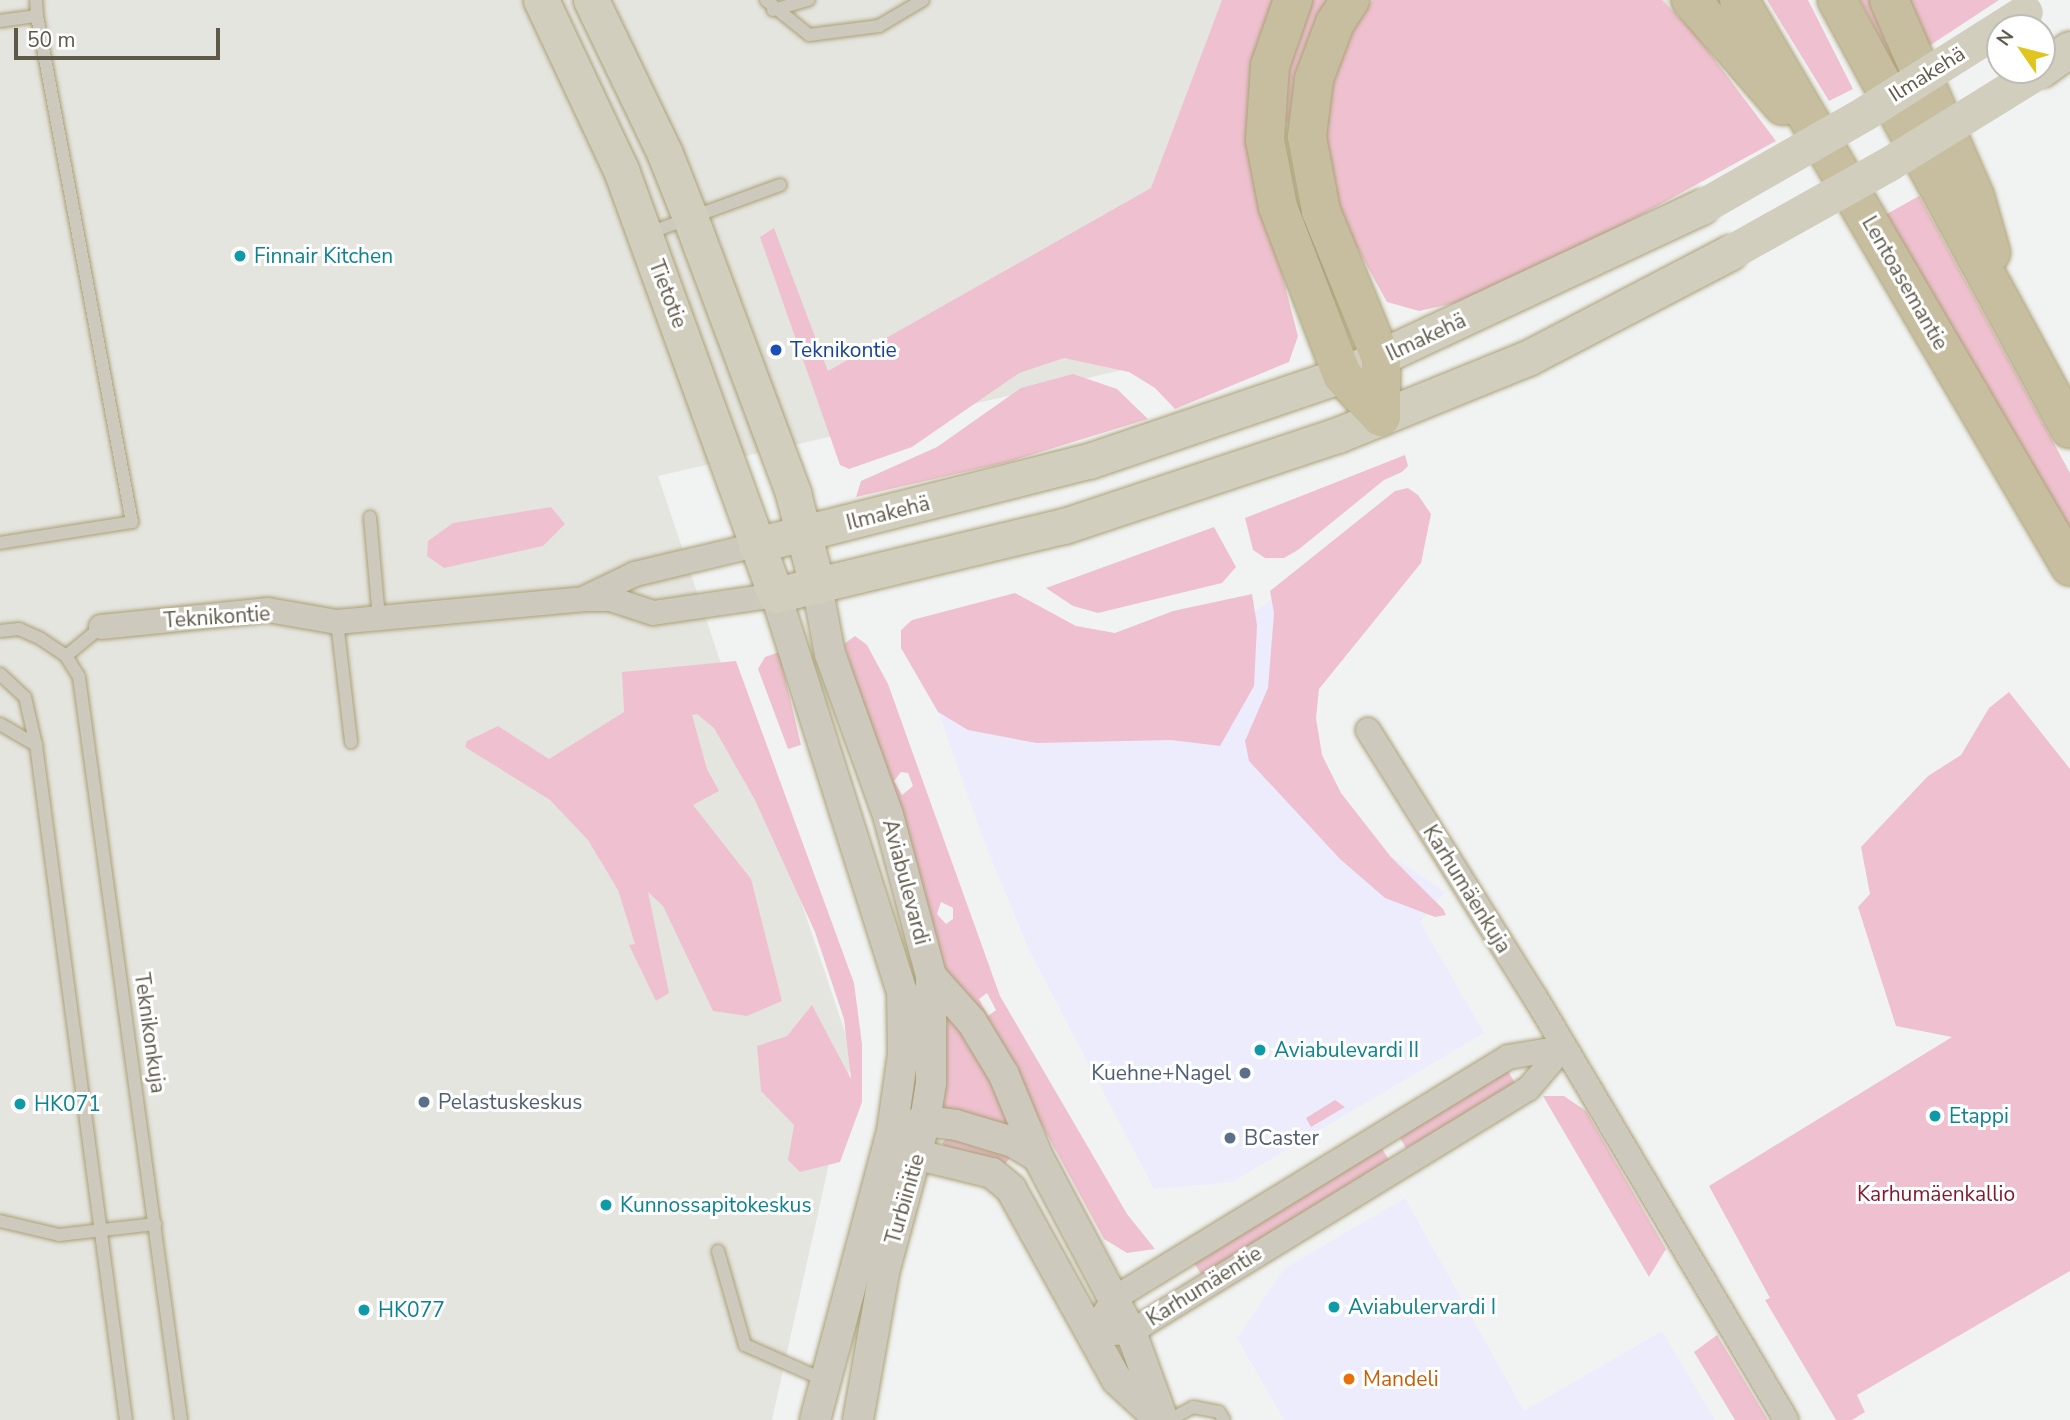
<!DOCTYPE html>
<meta charset="utf-8">
<style>
body{margin:0}
#map{position:relative;width:2070px;height:1420px;overflow:hidden;background:#f1f3f3;font-family:"Nunito Sans",sans-serif}
div>[style]{position:absolute}
[style*='--x']{left:calc(var(--x)*1px);top:calc(var(--y)*1px);width:calc(var(--w)*1px);rotate:calc(var(--a)*1deg)}
.commercial>*{inset:0;background:#ececfc}
.airport>*{inset:0;background:#e5e5e0}
.green>*{inset:0;background:#efc1d0;transform-origin:0 0}
.roads{filter:drop-shadow(0 0 2px #aaa075) drop-shadow(0 0 2px #aaa075)}
.service>*{height:12px;margin:-6px;padding:0 6px;transform-origin:6px;border-radius:6px;background:#cdc9bd}
.minor>*{height:24px;margin:-12px;padding:0 12px;transform-origin:12px;border-radius:12px;background:#cdc9bd}
.tertiary>*{height:30px;margin:-15px;padding:0 15px;transform-origin:15px;border-radius:15px;background:#cdc9bd}
.secondary>*{height:35px;margin:-17.5px;padding:0 17.5px;transform-origin:17.5px;border-radius:17.5px;background:#d2cebd}
.trunk>*{height:38px;margin:-19px;padding:0 19px;transform-origin:19px;border-radius:19px;background:#c6be9e}
.secondary-bridge>*{height:35px;margin:-17.5px;padding:0 17.5px;transform-origin:17.5px;border-radius:17.5px;background:#d2cebd}
.dots>*{width:19px;height:19px;translate:-50% -50%;box-sizing:border-box;border:4px solid #fff;border-radius:50%}
span{translate:-50% -50%;white-space:nowrap;text-align:center;line-height:1.15;-webkit-text-stroke:6px #fff;paint-order:stroke}
.street-label{font-size:21px;color:#5e5949}
.culture-label{font-size:21px;color:#0d838f}
.left{translate:0 -50%;text-align:left}
.transit-label{font-size:21px;color:#164399}
.service-label{font-size:21px;color:#4e5e75}
.right{translate:-100% -50%;text-align:right}
.park-label{font-size:21px;color:#7f1a2e}
.food-label{font-size:21px;color:#c56008}
.north{position:absolute;left:1986px;top:14px;width:70px;height:70px;box-sizing:border-box;background:#fff;border:2px solid #bfbdb6;border-radius:50%;rotate:305deg;font-size:19px;font-weight:700;line-height:28px;text-align:center;color:#5e5949}
.north::after{content:'';display:block;margin:auto;width:24px;height:32px;background:#e0c51e;clip-path:polygon(50% 0,100% 100%,50% 72%,0 100%)}
.scale{position:absolute;left:14px;top:28px;width:206px;height:32px;box-sizing:border-box;border:4px solid #5e5949;border-top:0;padding-left:9px;font-size:21px;line-height:24px;white-space:nowrap;color:#5e5949;-webkit-text-stroke:5px #fff;paint-order:stroke}
</style>
<div id="map">
<div class="commercial">
<i style="clip-path:polygon(1404px 498px,1297px 713px,1360px 835px,1445px 892px,1420px 922px,1484px 1033px,1232px 1182px,1154px 1189px,1030px 952px,982px 836px,921px 662px,1244px 620px)"></i>
<i style="clip-path:polygon(1405px 1198px,1524px 1411px,1662px 1331px,1715px 1420px,1284px 1420px,1237px 1338px,1285px 1268px)"></i>
</div>
<div class="airport">
<i style="clip-path:polygon(0 0,1695px 0,1197px 353px,658px 476px,853px 1056px,772px 1420px,0 1420px)"></i>
</div>
<div class="green">
<i style="clip-path:polygon(1222px 0,1275px 0,1249px 86px,1248px 146px,1298px 336px,1289px 362px,1175px 409px,1155px 388px,1129px 372px,1064px 358px,1019px 373px,912px 447px,849px 469px,840px 465px,760px 237px,774px 228px,828px 371px,1151px 188px)"></i>
<i style="clip-path:polygon(1312px 0,1330px 0,1296px 123px,1284px 122px,1283px 78px)"></i>
<i style="clip-path:polygon(1373px 0,1662px 0,1694px 32px,1776px 141px,1628px 222px,1464px 301px,1419px 311px,1387px 302px,1340px 217px,1321px 140px,1330px 72px,1359px 14px)"></i>
<i style="clip-path:polygon(1767px 0,1808px 0,1853px 89px,1829px 101px)"></i>
<i style="clip-path:polygon(1860px 0,1877px 0,1901px 61px,1894px 66px)"></i>
<i style="clip-path:polygon(1907px 0,1999px 0,1926px 48px)"></i>
<i style="clip-path:polygon(1919px 196px,2070px 473px,2070px 530px,1885px 215px)"></i>
<i style="clip-path:polygon(1073px 374px,1117px 389px,1148px 419px,1008px 462px,856px 497px,861px 481px,937px 447px,1021px 388px)"></i>
<i style="clip-path:polygon(1405px 455px,1408px 466px,1402px 472px,1384px 480px,1298px 550px,1284px 558px,1265px 558px,1253px 550px,1245px 518px)"></i>
<i style="clip-path:polygon(1408px 488px,1418px 495px,1431px 514px,1421px 563px,1319px 689px,1316px 718px,1322px 755px,1341px 793px,1391px 857px,1443px 909px,1446px 915px,1435px 917px,1385px 898px,1340px 859px,1249px 761px,1245px 741px,1268px 688px,1274px 613px,1270px 591px,1395px 491px)"></i>
<i style="clip-path:polygon(551px 507px,565px 524px,543px 546px,444px 568px,427px 556px,428px 541px,453px 523px)"></i>
<i style="clip-path:polygon(1214px 527px,1236px 567px,1222px 583px,1098px 613px,1073px 606px,1046px 588px)"></i>
<i style="clip-path:polygon(1015px 593px,1076px 626px,1115px 633px,1173px 611px,1252px 594px,1257px 625px,1254px 686px,1220px 746px,1171px 740px,1036px 743px,968px 730px,938px 712px,901px 648px,901px 630px,912px 620px)"></i>
<i style="clip-path:polygon(evenodd,855px 636px,867px 645px,888px 684px,1000px 996px,1127px 1214px,1155px 1249px,1127px 1253px,1104px 1239px,1000px 1048px,945px 972px,844px 644px,855px 636px,901px 772px,908px 773px,913px 786px,902px 795px,894px 781px,901px 772px,855px 636px,941px 902px,953px 908px,953px 919px,946px 924px,937px 914px,941px 902px,855px 636px,987px 993px,996px 1010px,988px 1016px,979px 999px,987px 993px)"></i>
<i style="clip-path:polygon(779px 652px,801px 745px,788px 749px,758px 669px,765px 657px)"></i>
<i style="clip-path:polygon(736px 661px,854px 983px,862px 1044px,862px 1102px,840px 1162px,800px 1172px,788px 1160px,794px 1125px,761px 1091px,757px 1046px,787px 1036px,812px 1005px,851px 1079px,844px 1019px,815px 932px,755px 800px,714px 728px,697px 714px,692px 715px,707px 769px,719px 791px,693px 805px,751px 879px,782px 1001px,747px 1016px,713px 1011px,663px 906px,648px 892px,669px 993px,656px 1001px,629px 945px,635px 944px,618px 890px,588px 840px,550px 800px,465px 747px,467px 741px,498px 726px,549px 759px,624px 712px,622px 672px)"></i>
<i style="clip-path:polygon(2009px 692px,2070px 769px,2070px 1271px,1857px 1395px,1865px 1412px,1852px 1420px,1836px 1420px,1765px 1300px,1770px 1298px,1709px 1186px,1952px 1037px,1896px 1026px,1858px 907px,1870px 894px,1861px 847px,1928px 776px,1961px 755px,1989px 708px)"></i>
<i style="clip-path:polygon(947px 1016px,967px 1036px,1013px 1122px,1007px 1127px,941px 1110px)"></i>
<i style="left:1508px;top:1071px;width:16px;height:127px;rotate:60deg"></i>
<i style="clip-path:polygon(1543px 1096px,1564px 1096px,1586px 1111px,1666px 1249px,1649px 1277px)"></i>
<i style="clip-path:polygon(1335px 1100px,1345px 1107px,1311px 1127px,1306px 1118px)"></i>
<i style="clip-path:polygon(947px 1138px,1007px 1154px,1010px 1158px,1005px 1164px,945px 1147px,942px 1143px)"></i>
<i style="left:1381px;top:1147px;width:15px;height:220px;rotate:58deg"></i>
<i style="clip-path:polygon(1717px 1335px,1768px 1420px,1735px 1420px,1694px 1352px)"></i>
</div>
<div class="roads">
<div class="service">
<i style="--x:36;--y:0;--w:16;--a:86"></i>
<i style="--x:766;--y:0;--w:55;--a:39.1"></i>
<i style="--x:809;--y:35;--w:71;--a:-7.3"></i>
<i style="--x:879;--y:26;--w:51;--a:-30.6"></i>
<i style="--x:773;--y:10;--w:37;--a:-16"></i>
<i style="--x:0;--y:21;--w:37;--a:-8"></i>
<i style="--x:37;--y:16;--w:515;--a:79.37"></i>
<i style="--x:132;--y:522;--w:134;--a:171"></i>
<i style="--x:646;--y:234;--w:143;--a:-20.1"></i>
<i style="--x:370;--y:517;--w:101;--a:84.9"></i>
<i style="--x:337;--y:622;--w:121;--a:83.3"></i>
<i style="--x:0;--y:631;--w:19;--a:-6"></i>
<i style="--x:19;--y:629;--w:24;--a:24"></i>
<i style="--x:41;--y:639;--w:30;--a:34"></i>
<i style="--x:66;--y:656;--w:25;--a:58"></i>
<i style="--x:79;--y:677;--w:750;--a:82.18"></i>
<i style="--x:66;--y:656;--w:45;--a:-39.6"></i>
<i style="--x:0;--y:674;--w:34;--a:43"></i>
<i style="--x:25;--y:697;--w:49;--a:77.1"></i>
<i style="--x:36;--y:745;--w:681;--a:82.41"></i>
<i style="--x:0;--y:724;--w:42;--a:30.3"></i>
<i style="--x:0;--y:1221;--w:61;--a:13.3"></i>
<i style="--x:59;--y:1235;--w:97;--a:-6.5"></i>
<i style="--x:718;--y:1251;--w:98;--a:74"></i>
<i style="--x:745;--y:1345;--w:86;--a:23.9"></i>
<i style="--x:1169;--y:1420;--w:27;--a:-28"></i>
<i style="--x:1193;--y:1407;--w:26;--a:11"></i>
<i style="--x:1219;--y:1412;--w:9;--a:58"></i>
</div>
<div class="minor">
<i style="--x:587;--y:597;--w:53;--a:-25.6"></i>
<i style="--x:635;--y:574;--w:124;--a:-13.5"></i>
<i style="--x:101;--y:627;--w:168;--a:-5.8"></i>
<i style="--x:268;--y:610;--w:70;--a:9.9"></i>
<i style="--x:337;--y:622;--w:247;--a:-5.3"></i>
<i style="--x:583;--y:599;--w:28;--a:0"></i>
<i style="--x:611;--y:599;--w:44;--a:18.4"></i>
<i style="--x:653;--y:613;--w:124;--a:-8.3"></i>
<i style="--x:1368;--y:730;--w:315;--a:58"></i>
<i style="--x:1535;--y:997;--w:492;--a:59.3"></i>
<i style="--x:1091;--y:1333;--w:42;--a:-55.6"></i>
<i style="--x:1115;--y:1298;--w:461;--a:-31.5"></i>
<i style="--x:1508;--y:1057;--w:56;--a:-9.3"></i>
<i style="--x:1112;--y:1333;--w:19;--a:-3"></i>
<i style="--x:1131;--y:1332;--w:465;--a:-31.5"></i>
<i style="--x:1528;--y:1089;--w:54;--a:-49.5"></i>
</div>
<div class="tertiary">
<i style="--x:817;--y:586;--w:69;--a:79.2"></i>
<i style="--x:830;--y:654;--w:171;--a:70.2"></i>
<i style="--x:888;--y:815;--w:167;--a:75"></i>
<i style="--x:931;--y:976;--w:62;--a:48.3"></i>
<i style="--x:972;--y:1022;--w:62;--a:58.9"></i>
<i style="--x:1004;--y:1075;--w:89;--a:67.5"></i>
<i style="--x:1038;--y:1157;--w:198;--a:62"></i>
<i style="--x:1131;--y:1332;--w:94;--a:70"></i>
<i style="--x:776;--y:595;--w:417;--a:72.4"></i>
<i style="--x:902;--y:992;--w:62;--a:89.1"></i>
<i style="--x:903;--y:1054;--w:78;--a:98.1"></i>
<i style="--x:892;--y:1131;--w:299;--a:104.9"></i>
<i style="--x:906;--y:1127;--w:20;--a:-18"></i>
<i style="--x:925;--y:1121;--w:31;--a:7"></i>
<i style="--x:956;--y:1125;--w:59;--a:16.6"></i>
<i style="--x:1013;--y:1142;--w:29;--a:31"></i>
<i style="--x:905;--y:1143;--w:18;--a:43"></i>
<i style="--x:918;--y:1155;--w:76;--a:13.7"></i>
<i style="--x:992;--y:1173;--w:25;--a:40"></i>
<i style="--x:1011;--y:1189;--w:218;--a:61"></i>
<i style="--x:1117;--y:1380;--w:59;--a:42.9"></i>
<i style="--x:858;--y:1420;--w:150;--a:-80"></i>
<i style="--x:884;--y:1272;--w:156;--a:-74.8"></i>
<i style="--x:925;--y:1121;--w:38;--a:-81"></i>
<i style="--x:931;--y:1083;--w:107;--a:-90"></i>
</div>
<div class="secondary">
<i style="--x:541;--y:0;--w:188;--a:64.8"></i>
<i style="--x:621;--y:170;--w:452;--a:70"></i>
<i style="--x:776;--y:595;--w:296;--a:-13.5"></i>
<i style="--x:1064;--y:526;--w:289;--a:-18.4"></i>
<i style="--x:1338;--y:435;--w:205;--a:-22.1"></i>
<i style="--x:1528;--y:358;--w:227;--a:-27.6"></i>
<i style="--x:591;--y:0;--w:171;--a:64.3"></i>
<i style="--x:665;--y:154;--w:68;--a:68.4"></i>
<i style="--x:690;--y:217;--w:295;--a:69.5"></i>
<i style="--x:793;--y:493;--w:96;--a:75.5"></i>
<i style="--x:2042;--y:69;--w:34;--a:-36"></i>
<i style="--x:756;--y:545;--w:343;--a:-14.2"></i>
<i style="--x:1089;--y:461;--w:267;--a:-18.8"></i>
<i style="--x:1342;--y:375;--w:396;--a:-25.1"></i>
</div>
<div class="trunk">
<i style="--x:1293;--y:0;--w:70;--a:109.2"></i>
<i style="--x:1270;--y:66;--w:74;--a:93.9"></i>
<i style="--x:1265;--y:140;--w:68;--a:79"></i>
<i style="--x:1278;--y:207;--w:180;--a:69.1"></i>
<i style="--x:1342;--y:375;--w:57;--a:47.1"></i>
<i style="--x:1350;--y:0;--w:27;--a:123"></i>
<i style="--x:1335;--y:23;--w:60;--a:110.6"></i>
<i style="--x:1314;--y:79;--w:58;--a:96.9"></i>
<i style="--x:1307;--y:137;--w:75;--a:79.3"></i>
<i style="--x:1321;--y:211;--w:159;--a:67.8"></i>
<i style="--x:1381;--y:358;--w:59;--a:90"></i>
<i style="--x:1691;--y:0;--w:140;--a:49"></i>
<i style="--x:1739;--y:0;--w:656;--a:59.68"></i>
<i style="--x:1837;--y:0;--w:488;--a:61.5"></i>
<i style="--x:1889;--y:0;--w:215;--a:66.4"></i>
<i style="--x:1975;--y:197;--w:58;--a:74.1"></i>
</div>
</div>
<div class="secondary-bridge">
<i style="--x:1701;--y:207;--w:189;--a:-29.8"></i>
<i style="--x:1865;--y:113;--w:189;--a:-32.3"></i>
<i style="--x:1729;--y:253;--w:184;--a:-29.2"></i>
<i style="--x:1890;--y:163;--w:176;--a:-31.8"></i>
</div>
<div class="dots">
<i style="left:240px;top:256px;background:#0f9aa8"></i>
<i style="left:776px;top:350px;background:#1a4fb4"></i>
<i style="left:1260px;top:1050px;background:#0f9aa8"></i>
<i style="left:1245px;top:1073px;background:#5c6f8a"></i>
<i style="left:424px;top:1102px;background:#5c6f8a"></i>
<i style="left:20px;top:1104px;background:#0f9aa8"></i>
<i style="left:1935px;top:1116px;background:#0f9aa8"></i>
<i style="left:1230px;top:1138px;background:#5c6f8a"></i>
<i style="left:606px;top:1205px;background:#0f9aa8"></i>
<i style="left:1334px;top:1307px;background:#0f9aa8"></i>
<i style="left:364px;top:1310px;background:#0f9aa8"></i>
<i style="left:1349px;top:1379px;background:#e8710a"></i>
</div>
<div class="street-label">
<span style="left:1927px;top:74px;rotate:-32deg">Ilmakehä</span>
<span style="left:1905px;top:283px;rotate:60deg">Lentoasemantie</span>
<span style="left:668px;top:294px;rotate:69deg">Tietotie</span>
<span style="left:1426px;top:337px;rotate:-25deg">Ilmakehä</span>
<span style="left:888px;top:513px;rotate:-14deg">Ilmakehä</span>
<span style="left:217px;top:617px;rotate:-4deg">Teknikontie</span>
<span style="left:906px;top:882px;rotate:75deg">Aviabulevardi</span>
<span style="left:1467px;top:889px;rotate:58deg">Karhumäenkuja</span>
<span style="left:150px;top:1033px;rotate:82deg">Teknikonkuja</span>
<span style="left:905px;top:1199px;rotate:-74deg">Turbiinitie</span>
<span style="left:1204px;top:1286px;rotate:-32deg">Karhumäentie</span>
</div>
<div class="culture-label">
<span class="left" style="left:254px;top:256px">Finnair Kitchen</span>
<span class="left" style="left:1274px;top:1050px">Aviabulevardi II</span>
<span class="left" style="left:34px;top:1104px">HK071</span>
<span class="left" style="left:1949px;top:1116px">Etappi</span>
<span class="left" style="left:620px;top:1205px">Kunnossapitokeskus</span>
<span class="left" style="left:1348px;top:1307px">Aviabulervardi I</span>
<span class="left" style="left:378px;top:1310px">HK077</span>
</div>
<div class="transit-label">
<span class="left" style="left:790px;top:350px">Teknikontie</span>
</div>
<div class="service-label">
<span class="right" style="left:1231px;top:1073px">Kuehne+Nagel</span>
<span class="left" style="left:438px;top:1102px">Pelastuskeskus</span>
<span class="left" style="left:1244px;top:1138px">BCaster</span>
</div>
<div class="park-label">
<span style="left:1936px;top:1194px">Karhumäenkallio</span>
</div>
<div class="food-label">
<span class="left" style="left:1363px;top:1379px">Mandeli</span>
</div>
<div class="north">N</div>
<div class="scale">50 m</div>
</div>
